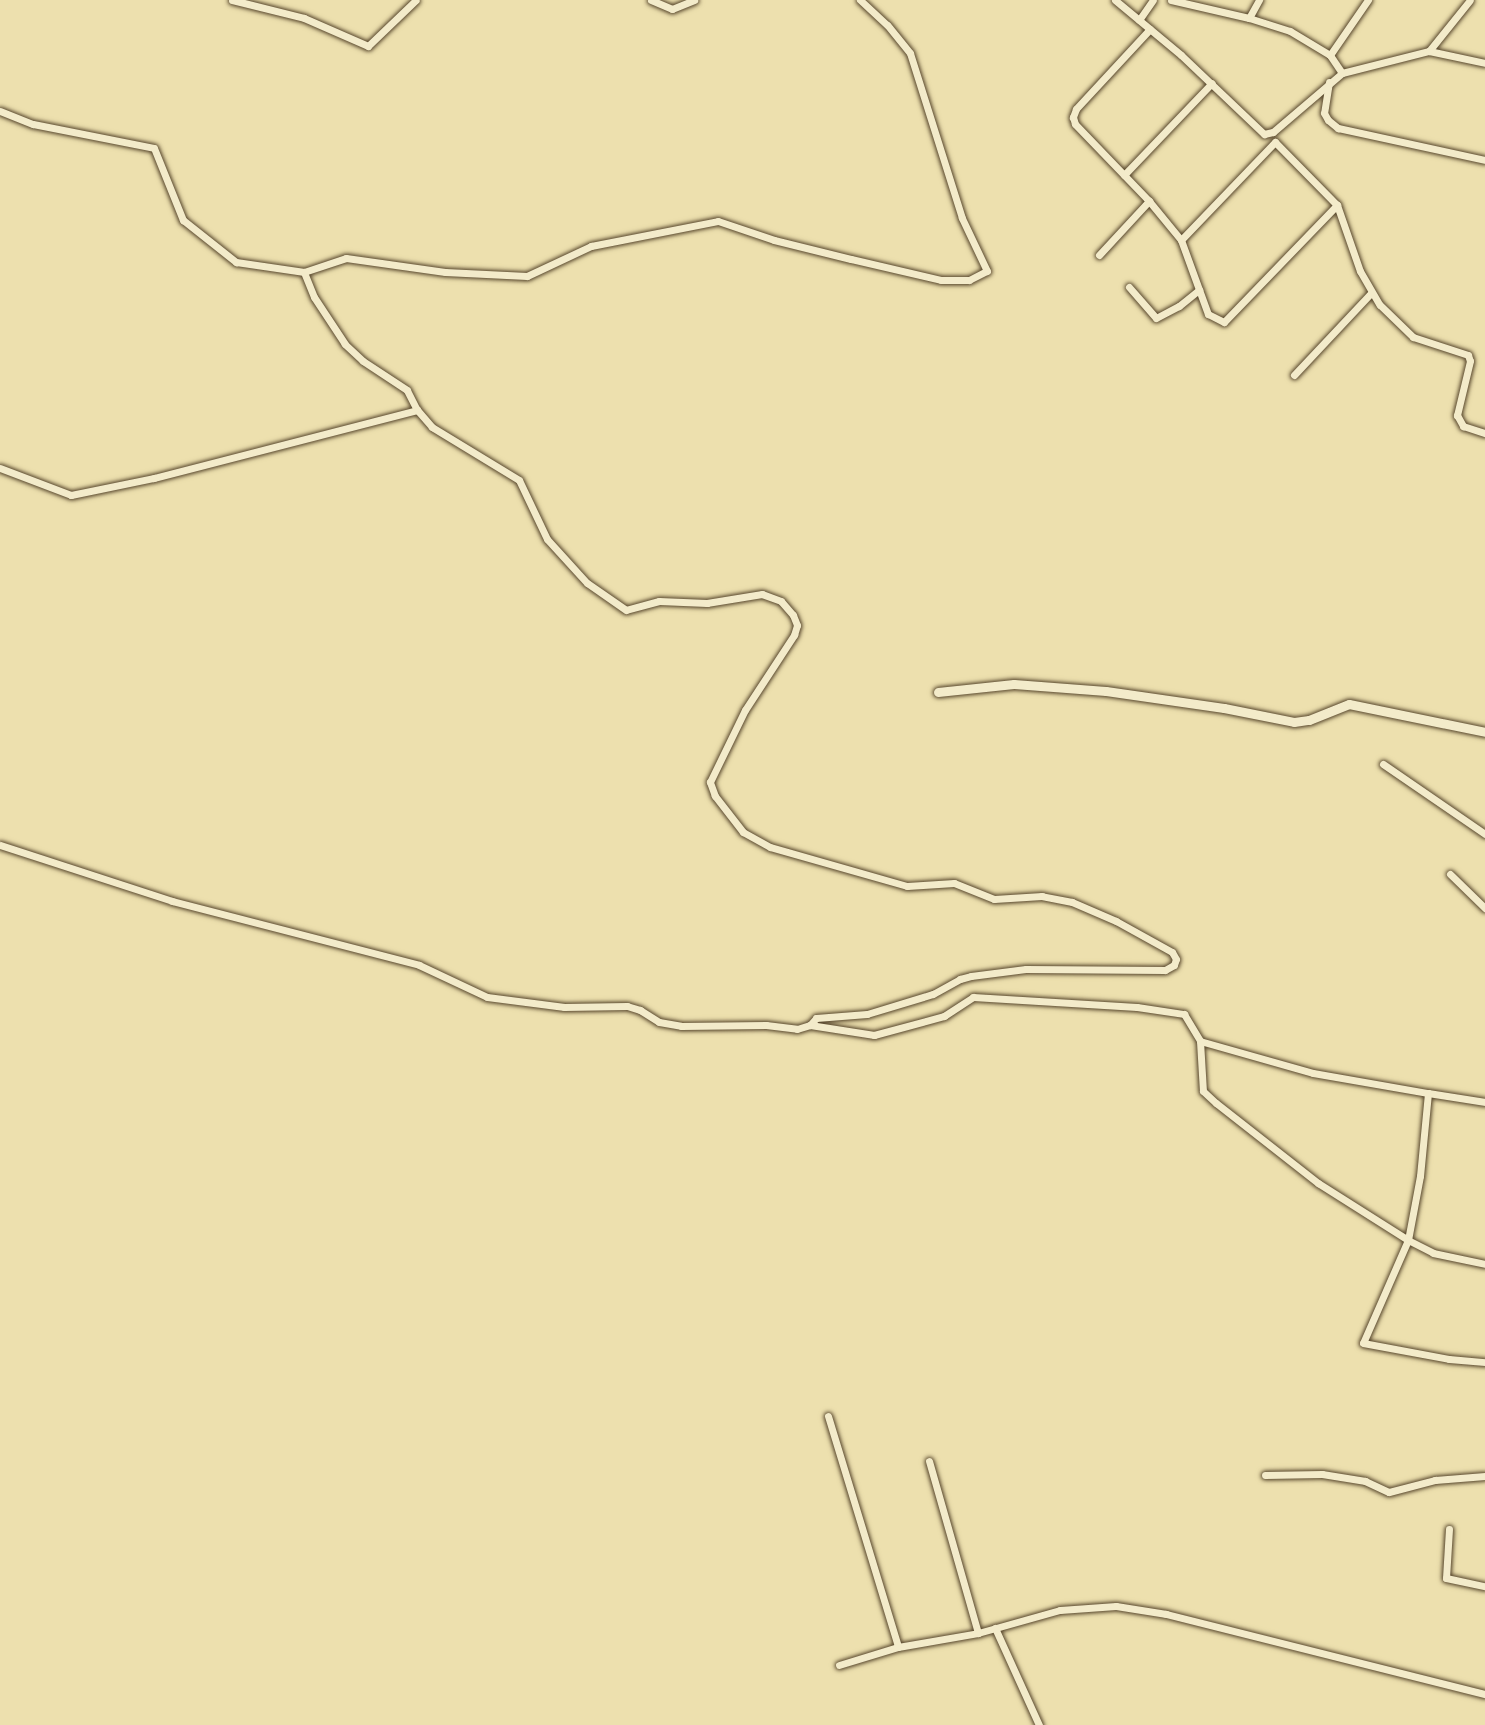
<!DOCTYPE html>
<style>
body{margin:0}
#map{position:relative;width:1485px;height:1725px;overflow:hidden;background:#ede0ae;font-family:"Gentium Book Plus",serif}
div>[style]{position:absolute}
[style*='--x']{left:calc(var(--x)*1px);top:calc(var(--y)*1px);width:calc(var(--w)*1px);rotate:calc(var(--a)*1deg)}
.roads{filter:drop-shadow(0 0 2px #57462c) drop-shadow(0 0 2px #57462c)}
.minor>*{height:7px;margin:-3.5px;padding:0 3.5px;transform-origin:3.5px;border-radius:3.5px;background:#f3ebca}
.tertiary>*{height:9px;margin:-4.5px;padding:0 4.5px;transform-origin:4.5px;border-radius:4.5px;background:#f3ebca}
span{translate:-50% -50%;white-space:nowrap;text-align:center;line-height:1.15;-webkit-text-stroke:7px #f3ebca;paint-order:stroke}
</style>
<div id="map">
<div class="roads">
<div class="minor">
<i style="--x:232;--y:0;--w:74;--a:14"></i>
<i style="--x:304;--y:18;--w:70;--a:23.6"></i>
<i style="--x:368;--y:46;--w:66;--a:-43.8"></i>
<i style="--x:651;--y:0;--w:23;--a:23"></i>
<i style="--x:672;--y:9;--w:24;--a:-22"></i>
<i style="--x:1115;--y:0;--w:86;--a:39.8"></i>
<i style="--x:1181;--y:55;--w:115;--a:43.6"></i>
<i style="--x:1264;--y:134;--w:9;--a:-13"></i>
<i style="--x:1273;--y:132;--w:91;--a:-40.5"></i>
<i style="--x:1342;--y:73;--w:90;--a:-14.2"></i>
<i style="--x:1429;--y:51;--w:57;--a:12.1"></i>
<i style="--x:1171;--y:0;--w:80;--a:13"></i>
<i style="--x:1249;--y:18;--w:21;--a:-61"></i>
<i style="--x:1249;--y:18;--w:43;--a:17.6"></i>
<i style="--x:1290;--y:31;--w:47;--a:31"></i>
<i style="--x:1139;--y:20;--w:24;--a:-55"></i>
<i style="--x:1150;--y:29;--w:109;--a:132.8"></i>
<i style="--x:1076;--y:109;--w:9;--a:111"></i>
<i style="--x:1073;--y:117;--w:7;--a:74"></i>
<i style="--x:1075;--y:124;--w:107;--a:46.1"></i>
<i style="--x:1149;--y:201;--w:50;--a:50.6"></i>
<i style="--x:1181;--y:240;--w:136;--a:-46.2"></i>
<i style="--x:1275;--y:142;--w:88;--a:45.5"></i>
<i style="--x:1337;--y:205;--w:70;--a:70.8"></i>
<i style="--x:1360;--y:271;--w:39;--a:60"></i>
<i style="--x:1380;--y:305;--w:46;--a:44.1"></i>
<i style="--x:1413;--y:337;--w:58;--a:18.1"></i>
<i style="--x:1468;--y:355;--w:6;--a:72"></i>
<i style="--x:1470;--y:361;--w:56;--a:103.5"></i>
<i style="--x:1457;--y:415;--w:13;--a:61"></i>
<i style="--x:1463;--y:426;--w:23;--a:18"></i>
<i style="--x:1429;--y:51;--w:65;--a:-51.2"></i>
<i style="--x:1342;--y:73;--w:22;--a:-124"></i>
<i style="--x:1330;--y:55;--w:67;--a:-55.4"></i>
<i style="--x:1329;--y:82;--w:31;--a:99"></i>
<i style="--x:1324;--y:113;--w:8;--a:60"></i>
<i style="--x:1328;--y:120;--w:13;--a:39"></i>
<i style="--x:1338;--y:128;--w:150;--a:12.3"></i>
<i style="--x:0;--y:111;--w:35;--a:22"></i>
<i style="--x:33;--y:124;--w:123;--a:11.2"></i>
<i style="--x:154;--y:148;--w:78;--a:68.1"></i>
<i style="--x:183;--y:220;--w:68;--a:38.4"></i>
<i style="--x:236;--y:262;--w:69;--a:8.4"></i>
<i style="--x:304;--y:272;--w:44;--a:-18.4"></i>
<i style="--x:346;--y:258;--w:100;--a:8"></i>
<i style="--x:445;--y:272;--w:82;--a:2.8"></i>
<i style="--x:527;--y:276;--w:71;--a:-25.1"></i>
<i style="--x:591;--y:246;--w:129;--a:-11.1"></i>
<i style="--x:718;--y:221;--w:59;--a:18.7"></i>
<i style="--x:774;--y:240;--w:79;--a:13.9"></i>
<i style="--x:851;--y:259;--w:92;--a:13.1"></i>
<i style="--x:941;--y:280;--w:28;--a:0"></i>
<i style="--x:969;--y:280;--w:20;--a:-27"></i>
<i style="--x:987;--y:271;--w:59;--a:-115.3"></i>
<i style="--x:962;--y:218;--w:173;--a:-107.5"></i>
<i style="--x:910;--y:53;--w:36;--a:-129"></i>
<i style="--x:887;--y:25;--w:37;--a:-137"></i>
<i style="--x:1124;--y:175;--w:127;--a:-46.3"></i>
<i style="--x:1181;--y:240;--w:79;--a:70"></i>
<i style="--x:1208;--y:314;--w:18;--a:27"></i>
<i style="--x:1224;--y:322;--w:163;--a:-46"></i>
<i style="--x:1099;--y:255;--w:74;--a:-47.2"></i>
<i style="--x:1129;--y:287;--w:41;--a:48.9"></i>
<i style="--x:1156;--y:318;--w:26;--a:-28"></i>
<i style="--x:1179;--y:306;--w:26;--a:-39"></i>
<i style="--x:1294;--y:375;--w:112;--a:-46.8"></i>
<i style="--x:0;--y:468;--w:76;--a:20.8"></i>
<i style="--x:71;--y:495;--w:85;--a:-11.6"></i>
<i style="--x:154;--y:478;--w:272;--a:-14.5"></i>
<i style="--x:1383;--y:764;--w:124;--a:34.5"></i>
<i style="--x:0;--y:845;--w:181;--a:18"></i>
<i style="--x:172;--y:901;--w:255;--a:14.5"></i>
<i style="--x:419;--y:965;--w:75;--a:25.2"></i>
<i style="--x:487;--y:997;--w:78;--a:7.4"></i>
<i style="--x:564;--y:1007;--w:63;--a:-0.9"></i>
<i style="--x:627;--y:1006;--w:14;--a:17"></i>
<i style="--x:640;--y:1010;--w:22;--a:32"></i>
<i style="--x:659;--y:1022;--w:22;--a:10"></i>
<i style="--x:681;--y:1026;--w:85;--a:-0.7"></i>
<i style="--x:766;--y:1025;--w:31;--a:7"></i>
<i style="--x:797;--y:1029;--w:14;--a:-17"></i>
<i style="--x:810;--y:1025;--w:9;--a:-49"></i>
<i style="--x:816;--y:1018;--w:51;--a:-4.5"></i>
<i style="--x:867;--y:1014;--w:69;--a:-16.9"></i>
<i style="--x:933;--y:994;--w:31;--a:-29"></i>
<i style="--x:960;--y:979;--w:11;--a:-15"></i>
<i style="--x:971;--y:976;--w:55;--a:-7.3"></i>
<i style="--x:1026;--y:969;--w:139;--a:0.4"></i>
<i style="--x:1165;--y:970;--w:10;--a:-29"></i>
<i style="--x:1174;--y:965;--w:6;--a:-72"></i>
<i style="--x:1176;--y:959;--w:8;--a:-120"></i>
<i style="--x:1172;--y:952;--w:64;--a:-151"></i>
<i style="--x:1116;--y:921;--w:48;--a:-156.6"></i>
<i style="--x:1072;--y:902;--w:31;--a:-169"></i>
<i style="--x:1042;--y:896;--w:48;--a:176.4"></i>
<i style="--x:994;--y:899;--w:43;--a:-158.2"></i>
<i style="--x:954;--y:883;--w:47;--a:176.3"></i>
<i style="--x:907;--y:886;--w:142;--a:-164.1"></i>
<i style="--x:770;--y:847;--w:31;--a:-151"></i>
<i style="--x:743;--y:832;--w:46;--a:-127.9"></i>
<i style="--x:715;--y:796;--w:15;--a:-110"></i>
<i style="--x:710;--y:782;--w:80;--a:-64.1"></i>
<i style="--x:745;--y:710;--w:90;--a:-56.8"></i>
<i style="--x:794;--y:635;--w:10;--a:-73"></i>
<i style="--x:797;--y:625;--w:11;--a:-112"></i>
<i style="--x:793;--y:615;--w:18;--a:-131"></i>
<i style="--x:781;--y:601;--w:20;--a:-160"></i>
<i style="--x:762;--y:594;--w:56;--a:170.7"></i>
<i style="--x:707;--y:603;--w:48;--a:-177.6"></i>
<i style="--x:659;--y:601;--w:34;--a:165"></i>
<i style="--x:626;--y:610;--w:47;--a:-145.3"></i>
<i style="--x:587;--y:583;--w:59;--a:-132.3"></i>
<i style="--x:547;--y:539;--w:65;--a:-115.4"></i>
<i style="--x:519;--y:480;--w:102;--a:-148.7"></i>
<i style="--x:432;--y:427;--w:23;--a:-131"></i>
<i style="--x:417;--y:410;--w:22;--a:-117"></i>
<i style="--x:407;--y:390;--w:53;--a:-146.6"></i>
<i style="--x:363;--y:361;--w:25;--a:-137"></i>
<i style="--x:345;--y:344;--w:56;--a:-123.4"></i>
<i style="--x:314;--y:297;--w:27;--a:-112"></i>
<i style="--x:1450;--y:874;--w:49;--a:44.2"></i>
<i style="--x:810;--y:1025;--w:65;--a:8.9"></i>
<i style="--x:874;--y:1035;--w:73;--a:-15.2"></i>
<i style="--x:944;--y:1016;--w:35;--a:-33"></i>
<i style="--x:973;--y:997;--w:164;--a:3.5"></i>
<i style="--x:1137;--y:1007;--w:48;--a:8.5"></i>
<i style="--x:1184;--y:1014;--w:31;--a:59"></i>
<i style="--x:1200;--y:1041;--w:50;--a:86.6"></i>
<i style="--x:1203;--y:1091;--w:18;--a:43"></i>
<i style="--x:1216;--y:1103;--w:130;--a:38.1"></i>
<i style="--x:1318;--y:1183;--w:107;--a:32.3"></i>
<i style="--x:1408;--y:1240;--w:28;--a:27"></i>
<i style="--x:1433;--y:1253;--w:53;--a:11.9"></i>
<i style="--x:1200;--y:1041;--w:117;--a:15.8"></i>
<i style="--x:1313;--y:1073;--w:117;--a:9.9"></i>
<i style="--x:1428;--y:1093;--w:83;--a:95.5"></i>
<i style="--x:1420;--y:1176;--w:65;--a:100.6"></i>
<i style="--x:1408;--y:1240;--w:112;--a:113.6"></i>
<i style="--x:1363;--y:1343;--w:87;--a:10.5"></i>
<i style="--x:1449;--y:1359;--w:36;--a:5"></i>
<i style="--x:1428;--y:1093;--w:58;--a:9"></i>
<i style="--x:828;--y:1416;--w:241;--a:73.1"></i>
<i style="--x:929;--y:1461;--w:179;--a:74.1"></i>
<i style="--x:1265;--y:1475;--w:57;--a:-1"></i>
<i style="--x:1322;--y:1474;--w:44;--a:9.2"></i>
<i style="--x:1365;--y:1481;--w:26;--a:25"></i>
<i style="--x:1389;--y:1492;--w:48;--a:-14.6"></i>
<i style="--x:1435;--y:1480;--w:50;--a:-4.6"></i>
<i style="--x:1449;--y:1529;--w:49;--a:93.5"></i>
<i style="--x:1446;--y:1578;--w:40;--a:12"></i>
<i style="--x:995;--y:1628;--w:107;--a:65.6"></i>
<i style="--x:839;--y:1665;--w:62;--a:-17"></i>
<i style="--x:898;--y:1647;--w:81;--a:-9.9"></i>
<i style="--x:978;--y:1633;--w:85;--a:-15.7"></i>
<i style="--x:1060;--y:1610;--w:56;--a:-4.1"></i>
<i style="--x:1116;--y:1606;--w:51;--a:9.1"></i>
<i style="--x:1166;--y:1614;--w:329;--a:14.1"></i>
</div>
<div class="tertiary">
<i style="--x:938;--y:692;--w:76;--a:-6"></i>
<i style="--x:1014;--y:684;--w:92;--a:4.4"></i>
<i style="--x:1106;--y:691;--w:119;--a:8.2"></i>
<i style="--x:1224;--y:708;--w:71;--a:11.3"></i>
<i style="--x:1294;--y:722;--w:15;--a:-8"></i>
<i style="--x:1309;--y:720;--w:43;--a:-21.8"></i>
<i style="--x:1349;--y:704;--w:139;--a:11.6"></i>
</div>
</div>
</div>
